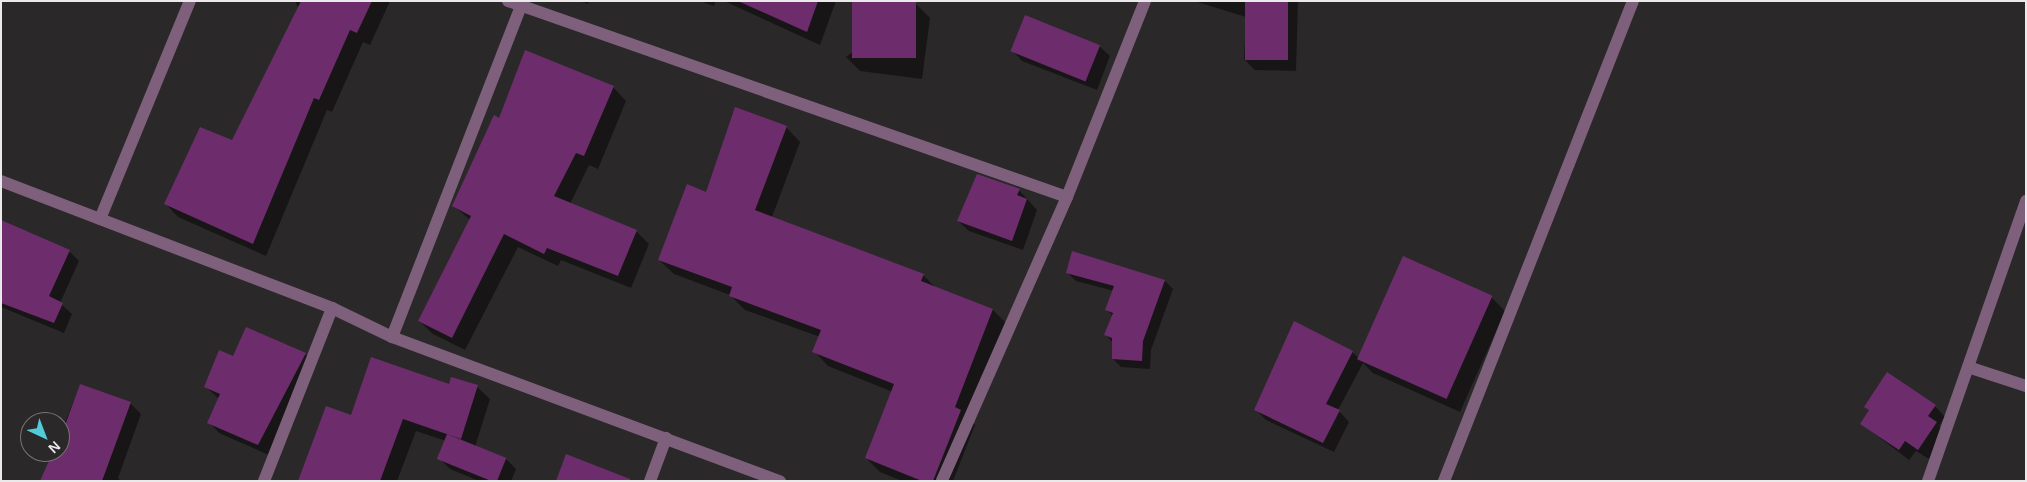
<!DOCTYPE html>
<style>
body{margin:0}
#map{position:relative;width:2027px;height:482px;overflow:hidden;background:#2b282a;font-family:Helvetica,sans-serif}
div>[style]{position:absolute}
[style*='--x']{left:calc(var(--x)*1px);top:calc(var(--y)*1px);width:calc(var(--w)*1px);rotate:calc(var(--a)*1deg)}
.shadow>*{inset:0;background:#0007}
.building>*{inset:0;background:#6d2d6d;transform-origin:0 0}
.minor>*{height:12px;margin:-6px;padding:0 6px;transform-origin:6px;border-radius:6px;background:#7e607c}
span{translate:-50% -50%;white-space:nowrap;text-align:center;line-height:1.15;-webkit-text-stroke:4px #2b282a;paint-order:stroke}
.frame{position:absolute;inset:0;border:2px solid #ebe9ea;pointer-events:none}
.north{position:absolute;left:20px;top:412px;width:50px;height:50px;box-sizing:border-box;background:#2b282a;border:1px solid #787577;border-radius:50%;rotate:137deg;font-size:14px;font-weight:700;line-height:20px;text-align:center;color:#ebe9ea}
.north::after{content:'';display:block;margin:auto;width:18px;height:22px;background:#52cbd9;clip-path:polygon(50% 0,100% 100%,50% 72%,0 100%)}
</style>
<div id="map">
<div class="shadow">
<i style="clip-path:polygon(295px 1px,390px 1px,370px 45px,363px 42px,332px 112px,327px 110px,266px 256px,178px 217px,166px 204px,232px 142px,299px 10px)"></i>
<i style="clip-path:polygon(579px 1px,589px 1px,588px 4px)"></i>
<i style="clip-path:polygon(700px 1px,716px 1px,714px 6px)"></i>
<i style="clip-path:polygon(724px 1px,836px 1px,820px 45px)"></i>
<i style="clip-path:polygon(1194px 1px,1298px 1px,1296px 71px,1255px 70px,1244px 59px,1246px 17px)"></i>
<i style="clip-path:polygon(916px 4px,930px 18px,922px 79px,860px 71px,846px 57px)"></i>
<i style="clip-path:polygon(1099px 46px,1110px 56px,1097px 90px,1022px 61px,1012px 50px)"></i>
<i style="clip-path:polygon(613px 87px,626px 101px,598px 169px,589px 165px,570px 204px,636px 231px,649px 244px,631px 288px,561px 260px,558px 266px,518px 247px,465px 350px,433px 334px,419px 321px,470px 220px,453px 205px,500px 119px)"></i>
<i style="clip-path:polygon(786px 127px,800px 142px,772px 217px,923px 275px,936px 288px,993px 310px,1007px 324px,970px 420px,975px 425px,953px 481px,902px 481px,880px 472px,866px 458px,893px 392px,828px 366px,814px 351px,820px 337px,745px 310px,730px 295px,674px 274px,659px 260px,707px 193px)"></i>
<i style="clip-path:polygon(1019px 190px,1037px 210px,1023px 250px,969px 231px,958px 221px)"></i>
<i style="clip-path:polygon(1px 227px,69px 251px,79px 261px,60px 303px,72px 314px,64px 333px,1px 307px)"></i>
<i style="clip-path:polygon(1067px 272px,1165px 281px,1173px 289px,1151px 350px,1150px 369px,1121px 367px,1113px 359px,1113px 343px,1106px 335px,1113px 316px,1107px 310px,1114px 291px,1076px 281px)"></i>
<i style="clip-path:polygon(1491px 297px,1505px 311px,1460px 412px,1373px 373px,1363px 363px,1338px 410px,1349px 422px,1334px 452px,1266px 420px,1256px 410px,1352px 352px,1359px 358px)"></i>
<i style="clip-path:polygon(305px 354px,315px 364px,269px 455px,219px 433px,209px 422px,219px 399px,205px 386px,233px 358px)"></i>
<i style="clip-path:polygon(80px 385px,130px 403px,141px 414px,118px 478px,121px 481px,42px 481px,53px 452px,60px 452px,60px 435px)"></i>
<i style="clip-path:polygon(449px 385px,477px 387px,490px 399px,475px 447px,506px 459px,516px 469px,511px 481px,479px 481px,450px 469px,439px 458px,446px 441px,416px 431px,397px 481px,299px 481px,352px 417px)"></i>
<i style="clip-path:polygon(1935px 406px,1945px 417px,1939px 426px,1947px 433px,1929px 459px,1916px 451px,1909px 460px,1862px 424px,1870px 411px,1866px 407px)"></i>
</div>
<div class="building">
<i style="clip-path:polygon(301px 1px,372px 1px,357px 33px,350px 30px,319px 100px,314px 98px,253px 244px,164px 204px,200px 127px,232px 140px)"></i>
<i style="clip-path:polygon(738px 1px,818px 1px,807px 32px)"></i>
<i style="left:852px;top:1px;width:64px;height:57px"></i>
<i style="left:1245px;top:1px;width:43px;height:59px"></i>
<i style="left:1025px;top:15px;width:81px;height:39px;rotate:22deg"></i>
<i style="clip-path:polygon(525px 50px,614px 86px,584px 156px,576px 153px,554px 196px,637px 230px,618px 276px,547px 248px,544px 254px,504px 234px,452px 338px,418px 321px,471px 216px,452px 206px,494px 115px,499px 118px)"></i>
<i style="clip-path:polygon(735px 107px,787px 126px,755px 210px,924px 274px,921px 281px,993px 309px,955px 407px,961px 410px,933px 481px,922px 481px,865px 458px,894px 384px,812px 352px,821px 330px,729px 296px,732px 287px,658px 260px,687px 184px,706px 192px)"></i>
<i style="clip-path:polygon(977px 174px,1020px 189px,1017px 195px,1027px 199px,1012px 241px,957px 221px)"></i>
<i style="clip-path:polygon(1px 220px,70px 250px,49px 296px,63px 303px,54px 323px,1px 303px)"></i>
<i style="clip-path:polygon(1072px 251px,1165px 280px,1143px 341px,1142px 361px,1112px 359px,1112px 338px,1104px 335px,1113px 313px,1105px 310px,1114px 286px,1066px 273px)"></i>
<i style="left:1403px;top:256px;width:98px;height:113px;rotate:24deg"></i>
<i style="clip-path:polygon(1294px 321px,1353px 351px,1326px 404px,1340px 410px,1323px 443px,1254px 410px)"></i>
<i style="clip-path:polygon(246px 327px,306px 353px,258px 445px,207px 423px,220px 394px,204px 387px,219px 350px,233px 356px)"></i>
<i style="clip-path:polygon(371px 357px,449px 384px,451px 377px,478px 385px,461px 439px,403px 419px,380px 481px,298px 481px,326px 406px,351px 415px)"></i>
<i style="clip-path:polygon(1887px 372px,1936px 405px,1928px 416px,1937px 422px,1918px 450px,1905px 441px,1899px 450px,1860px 424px,1869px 410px,1864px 407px)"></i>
<i style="clip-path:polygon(80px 384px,131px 402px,102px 481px,40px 481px,53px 452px,60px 452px,60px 439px)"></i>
<i style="left:447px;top:434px;width:64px;height:27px;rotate:22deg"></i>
<i style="clip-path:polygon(566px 454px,630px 479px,630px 481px,556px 481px)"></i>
</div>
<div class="minor">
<i style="--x:508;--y:1;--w:592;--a:19.32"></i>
<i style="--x:1067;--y:197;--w:310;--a:113.8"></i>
<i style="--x:1;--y:181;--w:355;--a:21"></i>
<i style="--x:332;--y:308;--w:67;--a:25.8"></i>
<i style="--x:392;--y:337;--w:414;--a:20.4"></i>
<i style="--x:1067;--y:197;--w:211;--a:-68.3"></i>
<i style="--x:100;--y:219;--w:236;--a:-67.6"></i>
<i style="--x:392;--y:337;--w:361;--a:-68.7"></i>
<i style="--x:1968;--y:367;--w:61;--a:18.1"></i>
<i style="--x:264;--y:481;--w:186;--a:-68.5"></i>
<i style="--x:650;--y:481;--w:46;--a:-69.6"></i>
<i style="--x:1444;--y:481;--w:516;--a:-68.51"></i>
<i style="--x:1928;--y:481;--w:297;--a:-70.7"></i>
</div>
<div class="frame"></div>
<div class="north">N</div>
</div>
